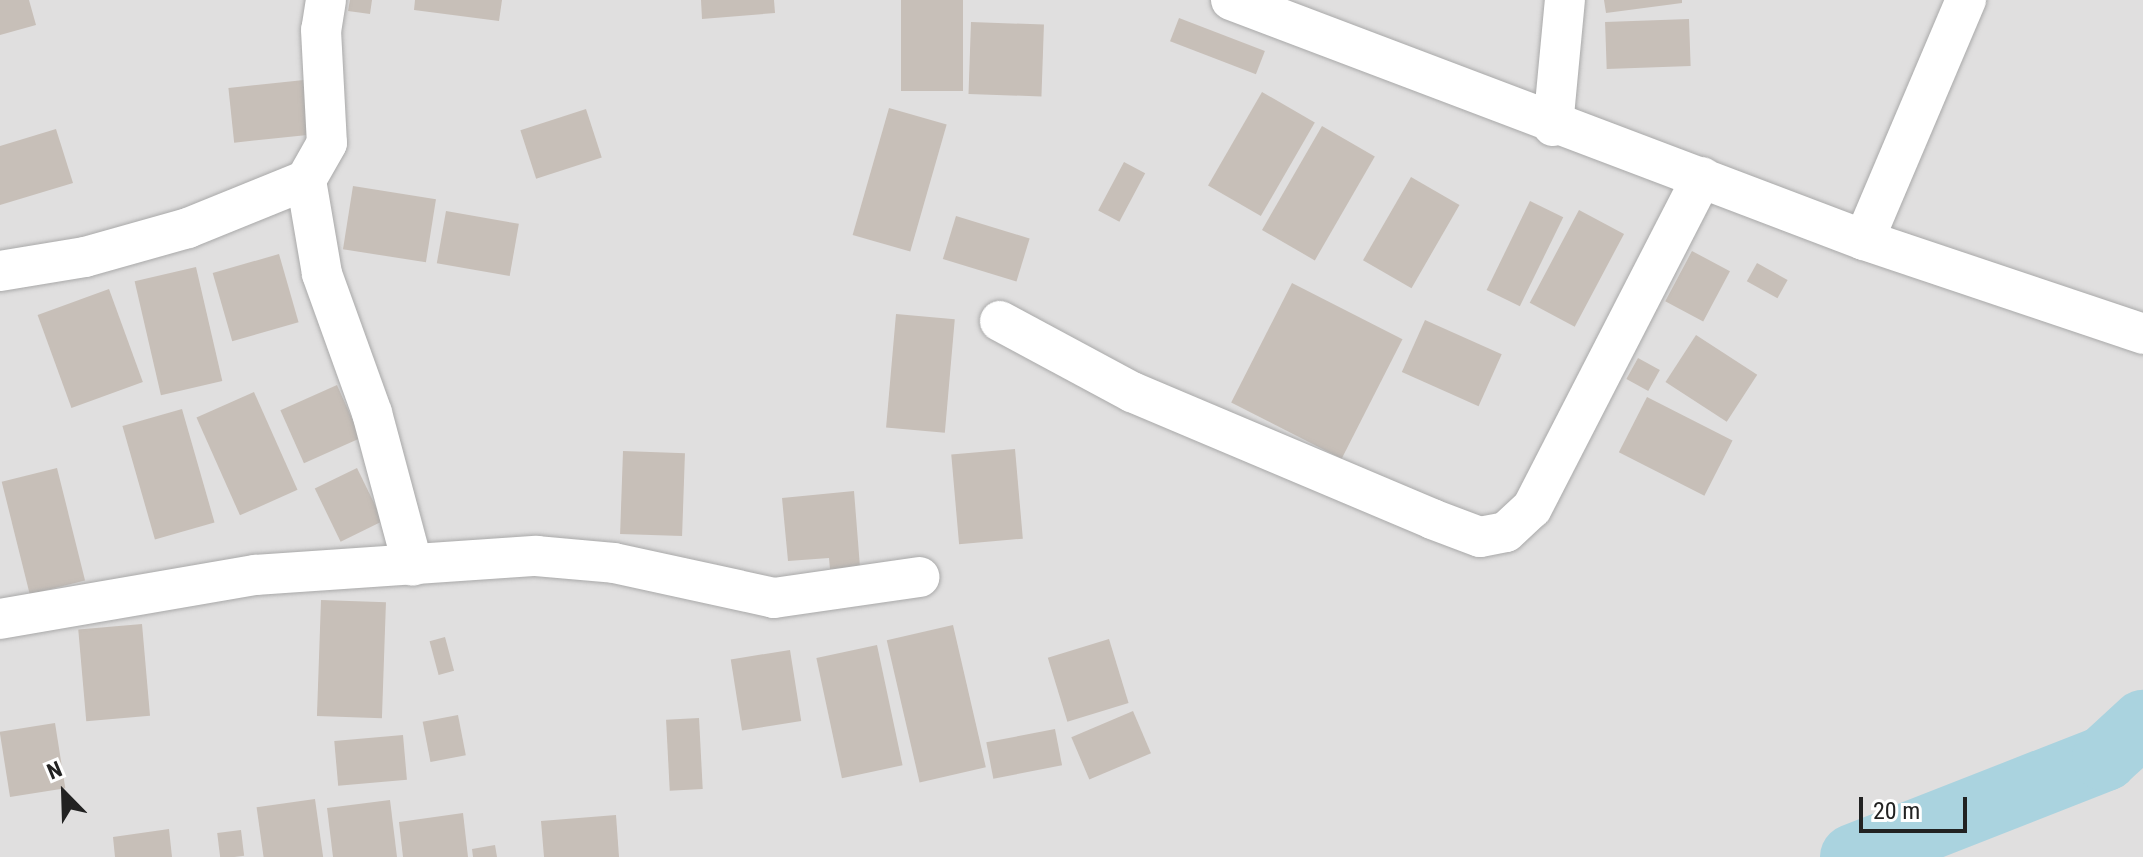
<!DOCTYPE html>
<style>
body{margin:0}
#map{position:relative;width:2143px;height:857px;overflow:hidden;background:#f2efe9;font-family:"Roboto Condensed",sans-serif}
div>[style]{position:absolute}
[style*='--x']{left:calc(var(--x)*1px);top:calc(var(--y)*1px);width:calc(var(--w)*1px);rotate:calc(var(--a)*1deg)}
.residential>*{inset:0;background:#e0dfdf;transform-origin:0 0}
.river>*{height:66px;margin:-33px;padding:0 33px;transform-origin:33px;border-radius:33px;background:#aad3df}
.building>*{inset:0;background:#c7bfb8;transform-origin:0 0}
.roads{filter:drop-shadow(0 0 2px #a9a9a9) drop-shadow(0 0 2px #a9a9a9)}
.street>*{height:40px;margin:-20px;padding:0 20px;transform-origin:20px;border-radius:20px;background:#fff}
span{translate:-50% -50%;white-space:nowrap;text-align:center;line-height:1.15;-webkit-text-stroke:6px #fff;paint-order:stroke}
.north{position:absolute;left:24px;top:753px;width:80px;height:80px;-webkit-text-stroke:6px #fff;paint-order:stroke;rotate:337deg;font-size:22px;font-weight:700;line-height:32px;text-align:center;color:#222}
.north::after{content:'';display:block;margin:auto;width:28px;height:36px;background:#222;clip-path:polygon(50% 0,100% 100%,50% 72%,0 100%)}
.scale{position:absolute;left:1859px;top:797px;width:108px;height:36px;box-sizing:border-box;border:4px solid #222;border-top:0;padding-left:10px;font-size:24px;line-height:28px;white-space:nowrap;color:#222;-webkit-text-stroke:6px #fff;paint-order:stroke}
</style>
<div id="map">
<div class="residential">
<i style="left:0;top:0;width:2143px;height:857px"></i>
</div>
<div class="river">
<i style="--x:1853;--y:857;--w:271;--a:-21.4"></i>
<i style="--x:2105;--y:758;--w:52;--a:-42.6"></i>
</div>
<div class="building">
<i style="clip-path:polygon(0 0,29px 0,36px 25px,0 35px)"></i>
<i style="clip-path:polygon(350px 0,372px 0,370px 14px,348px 11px)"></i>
<i style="clip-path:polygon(415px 0,502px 0,499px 21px,414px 10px)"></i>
<i style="clip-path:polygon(701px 0,774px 0,775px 13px,702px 19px)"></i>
<i style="left:901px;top:0;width:62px;height:91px"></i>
<i style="clip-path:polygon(1604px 0,1682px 0,1682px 3px,1606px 13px)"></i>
<i style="left:1179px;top:18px;width:92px;height:25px;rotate:21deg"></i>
<i style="left:1689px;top:19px;width:47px;height:84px;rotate:88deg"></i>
<i style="left:971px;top:22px;width:73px;height:72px;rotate:2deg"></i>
<i style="left:304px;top:80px;width:55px;height:76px;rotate:84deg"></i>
<i style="left:1262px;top:92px;width:61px;height:108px;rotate:30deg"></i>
<i style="left:889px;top:108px;width:60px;height:132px;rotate:16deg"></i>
<i style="left:586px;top:109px;width:51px;height:69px;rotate:72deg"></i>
<i style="left:1322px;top:126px;width:61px;height:120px;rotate:30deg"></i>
<i style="clip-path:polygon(56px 129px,73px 183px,0 205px,0 146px)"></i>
<i style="left:1124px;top:162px;width:24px;height:55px;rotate:28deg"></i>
<i style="left:1411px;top:177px;width:56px;height:96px;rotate:30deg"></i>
<i style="left:353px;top:186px;width:84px;height:64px;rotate:9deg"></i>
<i style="left:1530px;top:201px;width:37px;height:99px;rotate:26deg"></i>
<i style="left:1579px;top:210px;width:51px;height:105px;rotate:28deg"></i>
<i style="left:446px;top:211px;width:74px;height:53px;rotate:10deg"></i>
<i style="left:956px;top:216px;width:77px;height:45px;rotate:17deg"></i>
<i style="left:1692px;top:251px;width:43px;height:57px;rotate:28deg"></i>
<i style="left:279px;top:254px;width:71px;height:69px;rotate:74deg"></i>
<i style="left:1757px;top:263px;width:35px;height:21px;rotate:29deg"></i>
<i style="left:196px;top:267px;width:117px;height:63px;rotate:77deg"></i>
<i style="left:1292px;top:283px;width:124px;height:134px;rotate:27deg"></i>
<i style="left:109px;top:289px;width:99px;height:76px;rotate:70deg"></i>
<i style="left:896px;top:314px;width:59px;height:114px;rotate:5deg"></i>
<i style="left:1425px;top:320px;width:84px;height:57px;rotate:24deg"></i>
<i style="left:1696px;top:335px;width:73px;height:56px;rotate:33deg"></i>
<i style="left:1638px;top:358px;width:25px;height:24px;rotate:29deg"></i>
<i style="left:337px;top:385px;width:58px;height:62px;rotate:66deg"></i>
<i style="left:254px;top:392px;width:107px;height:63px;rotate:66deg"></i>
<i style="left:1647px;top:397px;width:96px;height:62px;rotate:27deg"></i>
<i style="left:182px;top:409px;width:118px;height:62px;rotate:74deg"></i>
<i style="left:1015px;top:449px;width:90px;height:64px;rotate:85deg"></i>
<i style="left:623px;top:451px;width:62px;height:83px;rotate:2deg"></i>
<i style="left:57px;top:468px;width:116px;height:57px;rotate:76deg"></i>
<i style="left:357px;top:468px;width:59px;height:47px;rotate:64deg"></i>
<i style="clip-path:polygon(854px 491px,860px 567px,830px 569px,829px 558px,788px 561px,782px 498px)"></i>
<i style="left:321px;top:600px;width:65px;height:116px;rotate:2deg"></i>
<i style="left:142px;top:624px;width:92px;height:64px;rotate:85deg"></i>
<i style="left:953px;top:625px;width:146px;height:68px;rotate:77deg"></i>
<i style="left:445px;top:637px;width:35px;height:16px;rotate:75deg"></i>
<i style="left:1109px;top:639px;width:67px;height:64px;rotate:73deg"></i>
<i style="left:877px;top:645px;width:123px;height:62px;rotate:78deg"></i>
<i style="left:790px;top:650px;width:72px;height:60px;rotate:81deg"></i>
<i style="left:1133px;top:711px;width:46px;height:67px;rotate:67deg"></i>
<i style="left:458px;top:715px;width:41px;height:36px;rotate:79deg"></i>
<i style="left:699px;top:718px;width:71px;height:33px;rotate:87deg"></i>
<i style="left:55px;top:723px;width:66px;height:56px;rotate:81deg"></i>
<i style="left:1055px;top:729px;width:37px;height:70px;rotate:79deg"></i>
<i style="left:403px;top:735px;width:45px;height:69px;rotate:85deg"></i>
<i style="left:315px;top:799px;width:59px;height:59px;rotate:82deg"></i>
<i style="clip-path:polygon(390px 800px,397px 857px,333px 857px,327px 808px)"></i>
<i style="clip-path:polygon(463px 813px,468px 857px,403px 857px,399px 822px)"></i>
<i style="clip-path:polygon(616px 815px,619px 857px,544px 857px,541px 821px)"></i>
<i style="clip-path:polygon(169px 829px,172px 857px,115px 857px,113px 837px)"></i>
<i style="left:241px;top:830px;width:26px;height:24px;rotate:83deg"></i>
<i style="clip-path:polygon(495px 845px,497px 857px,473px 857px,472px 849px)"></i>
</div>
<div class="roads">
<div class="street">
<i style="--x:326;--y:0;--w:30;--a:99"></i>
<i style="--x:321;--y:30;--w:113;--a:87"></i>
<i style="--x:327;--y:143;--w:43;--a:119.6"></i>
<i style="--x:306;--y:180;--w:95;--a:80.3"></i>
<i style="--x:322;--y:274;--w:148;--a:70.2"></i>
<i style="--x:372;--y:413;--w:158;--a:75"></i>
<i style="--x:1231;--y:0;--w:677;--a:20.76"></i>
<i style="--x:1864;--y:240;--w:294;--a:18.6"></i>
<i style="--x:1553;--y:126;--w:127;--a:-84.6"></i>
<i style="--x:1864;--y:240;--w:261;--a:-67"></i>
<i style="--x:0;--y:271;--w:86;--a:-9.4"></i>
<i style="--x:85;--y:257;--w:107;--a:-15.7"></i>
<i style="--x:188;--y:228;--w:127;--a:-22.1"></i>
<i style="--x:1000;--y:321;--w:150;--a:28.3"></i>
<i style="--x:1132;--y:392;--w:326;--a:22.9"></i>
<i style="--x:1432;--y:519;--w:51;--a:20.6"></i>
<i style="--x:1480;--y:537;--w:26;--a:-11"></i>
<i style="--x:1506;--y:532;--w:35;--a:-43"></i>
<i style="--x:1532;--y:508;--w:372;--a:-62.8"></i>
<i style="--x:0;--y:619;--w:259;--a:-9.8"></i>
<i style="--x:255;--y:575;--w:282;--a:-3.9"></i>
<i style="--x:536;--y:556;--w:78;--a:5.1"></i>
<i style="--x:614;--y:563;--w:164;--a:12.3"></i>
<i style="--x:774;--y:598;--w:147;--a:-8.2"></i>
</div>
</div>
<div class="north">N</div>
<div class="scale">20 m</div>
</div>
